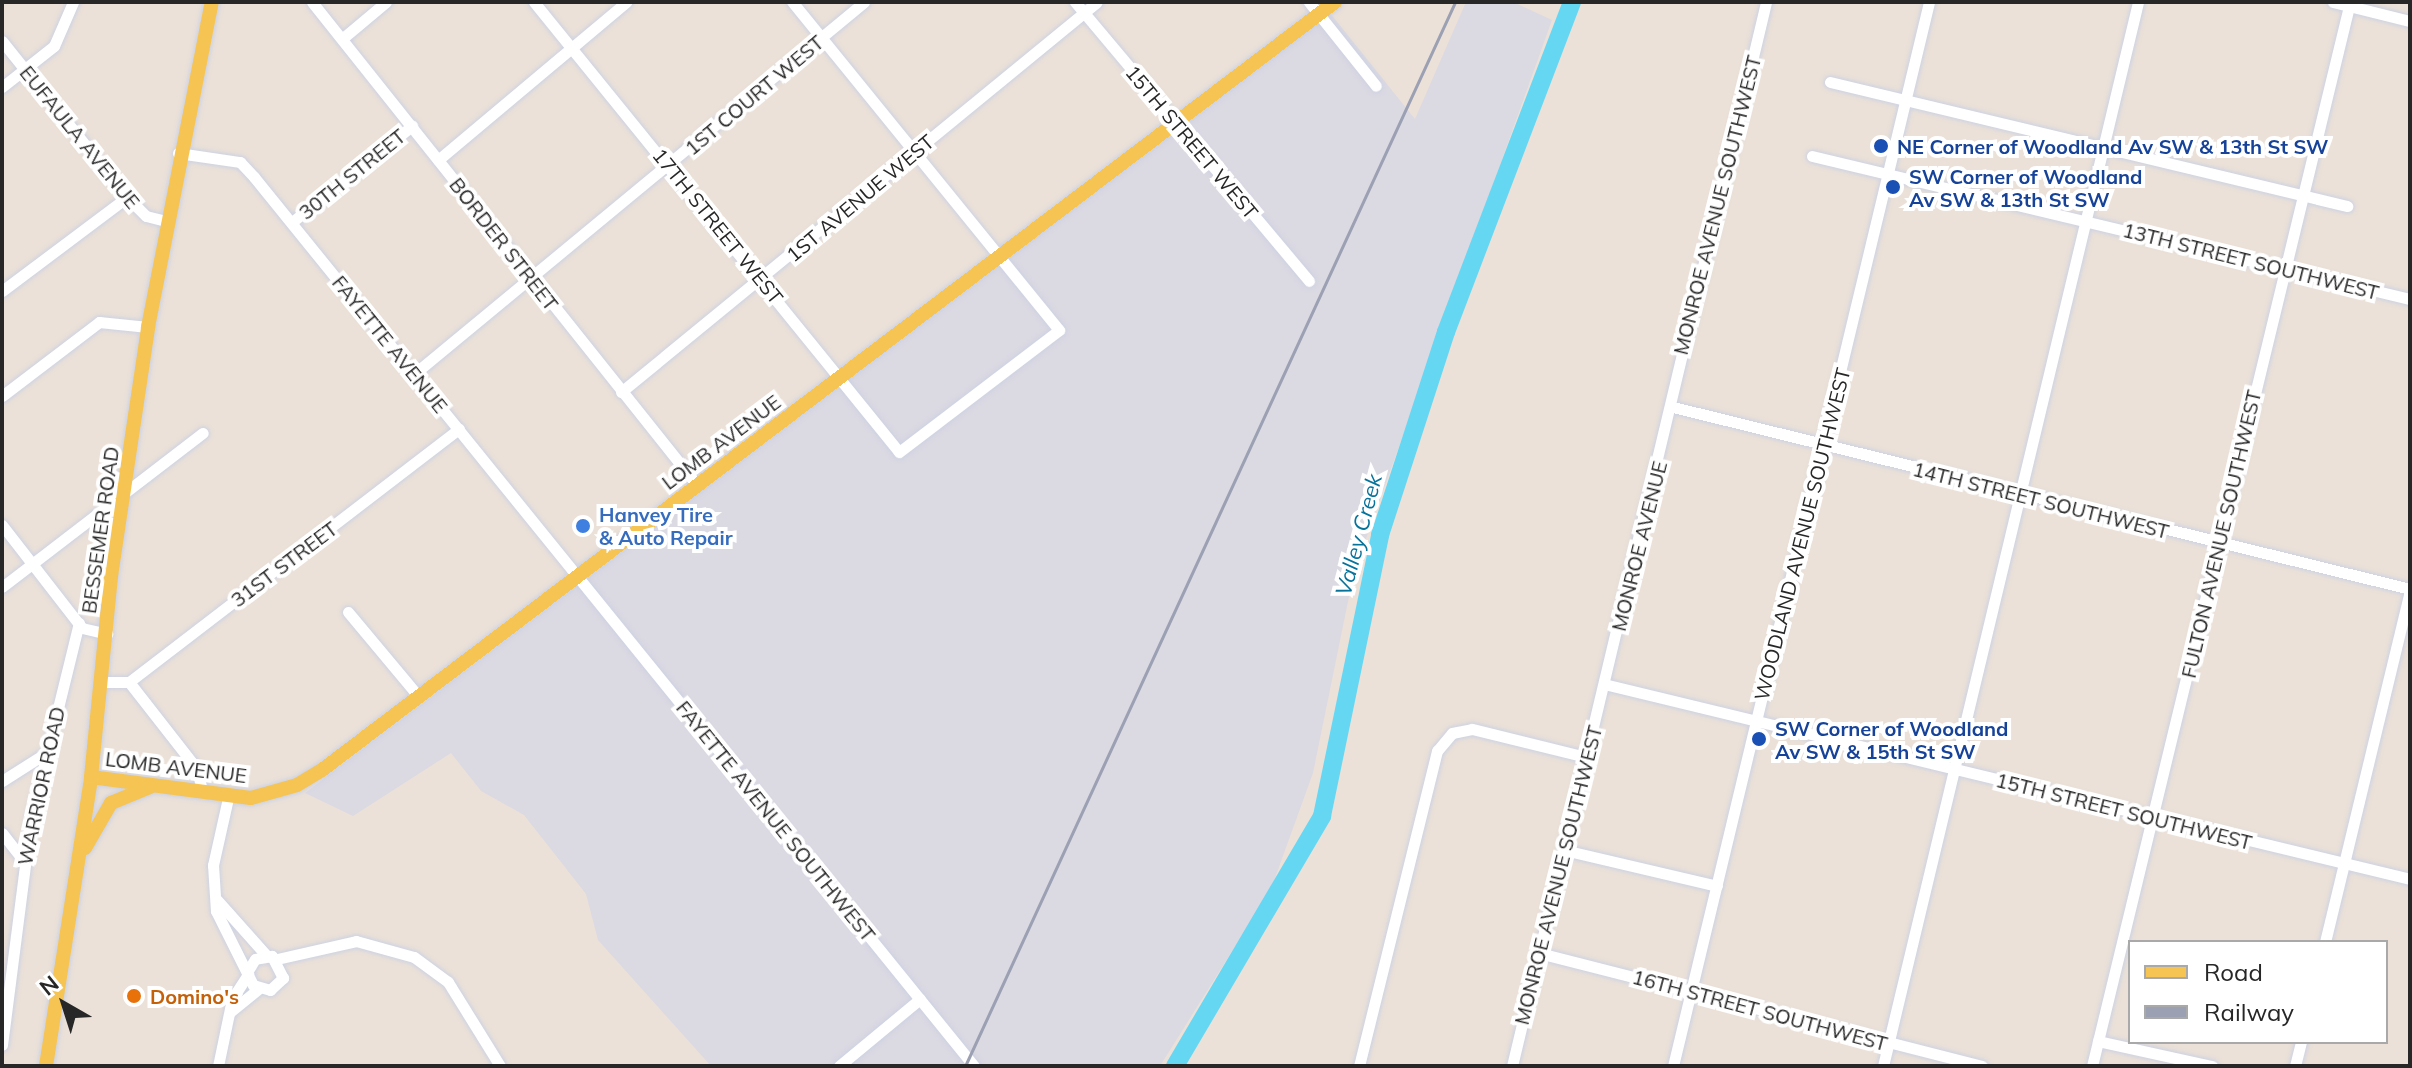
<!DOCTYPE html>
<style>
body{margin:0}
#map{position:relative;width:2412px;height:1068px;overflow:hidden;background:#ebe1d8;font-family:Mulish,sans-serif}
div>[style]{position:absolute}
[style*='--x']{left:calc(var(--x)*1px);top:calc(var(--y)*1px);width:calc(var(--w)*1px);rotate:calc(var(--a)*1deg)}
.industrial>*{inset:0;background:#dbd9e2}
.river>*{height:18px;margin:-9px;padding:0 9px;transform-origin:9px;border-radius:9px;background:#65d7f3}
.roads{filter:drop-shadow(0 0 2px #cdd2e2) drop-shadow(0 0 2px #cdd2e2)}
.minor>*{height:11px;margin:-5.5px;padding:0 5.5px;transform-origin:5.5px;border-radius:5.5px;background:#fff}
.major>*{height:14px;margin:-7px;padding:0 7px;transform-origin:7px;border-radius:7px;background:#f6c452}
.rail>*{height:3px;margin:-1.5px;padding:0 1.5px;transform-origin:1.5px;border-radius:1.5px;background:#9ba0b3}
.dots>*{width:22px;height:22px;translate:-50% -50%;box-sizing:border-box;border:4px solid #fff;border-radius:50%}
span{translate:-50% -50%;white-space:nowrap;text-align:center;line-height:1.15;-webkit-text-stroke:8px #fff;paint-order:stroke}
.street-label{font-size:20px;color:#272727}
.transit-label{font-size:20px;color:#164399;font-weight:700}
.left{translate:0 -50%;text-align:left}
.shop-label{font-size:20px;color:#366cbe;font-weight:700}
.food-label{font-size:20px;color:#c56008;font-weight:700}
.water-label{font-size:22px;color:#07739b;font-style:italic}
.frame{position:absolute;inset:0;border:4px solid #272727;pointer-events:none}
.legend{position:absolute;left:2128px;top:940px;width:260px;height:104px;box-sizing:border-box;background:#fff;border:2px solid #a9a9a9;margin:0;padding:10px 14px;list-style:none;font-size:24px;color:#272727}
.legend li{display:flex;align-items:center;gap:16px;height:40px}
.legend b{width:40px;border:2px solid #a9a9a9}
.north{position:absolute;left:24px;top:964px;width:80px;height:80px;-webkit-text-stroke:6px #fff;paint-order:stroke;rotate:321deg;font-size:22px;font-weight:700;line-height:32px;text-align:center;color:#272727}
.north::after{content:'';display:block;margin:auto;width:28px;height:36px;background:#272727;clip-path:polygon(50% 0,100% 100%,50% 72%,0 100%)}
</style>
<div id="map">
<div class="industrial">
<i style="clip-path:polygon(1466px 2px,1513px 2px,1552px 20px,1354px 572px,1313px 773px,1271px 889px,1160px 1066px,711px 1066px,598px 940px,586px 894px,524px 815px,481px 791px,451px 753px,353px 816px,305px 793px,1330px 13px,1415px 119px)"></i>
</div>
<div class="river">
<i style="--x:1175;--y:1066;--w:290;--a:-59.5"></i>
<i style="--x:1322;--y:816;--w:287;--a:-78.3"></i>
<i style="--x:1380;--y:535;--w:213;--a:-72"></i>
<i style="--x:1446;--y:332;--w:353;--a:-69.1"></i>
</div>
<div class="roads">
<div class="minor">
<i style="--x:312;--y:2;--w:618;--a:51.44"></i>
<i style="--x:534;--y:2;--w:579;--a:50.95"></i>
<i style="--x:899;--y:452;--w:201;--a:-37.3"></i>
<i style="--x:1059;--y:330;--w:423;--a:-129.1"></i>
<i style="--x:1075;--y:2;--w:364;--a:50"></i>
<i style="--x:1309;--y:2;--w:107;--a:51.4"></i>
<i style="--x:2333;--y:2;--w:79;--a:13.9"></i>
<i style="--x:343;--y:38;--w:56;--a:-39.9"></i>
<i style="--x:2;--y:41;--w:200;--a:51.3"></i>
<i style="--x:127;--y:197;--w:27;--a:45"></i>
<i style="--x:146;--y:216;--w:21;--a:14"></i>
<i style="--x:1830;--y:82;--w:532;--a:13.49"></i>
<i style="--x:2;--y:87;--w:66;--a:-38.3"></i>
<i style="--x:54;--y:46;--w:48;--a:-66.6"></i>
<i style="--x:178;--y:153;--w:63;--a:8.3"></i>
<i style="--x:240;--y:162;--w:21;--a:47"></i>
<i style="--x:254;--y:177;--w:1144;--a:51"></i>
<i style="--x:1812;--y:156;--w:615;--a:13.45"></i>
<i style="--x:438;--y:160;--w:246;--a:-40"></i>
<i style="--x:292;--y:222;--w:154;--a:-38.7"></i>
<i style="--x:2;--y:291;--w:156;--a:-36.9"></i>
<i style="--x:414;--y:374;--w:584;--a:-39.58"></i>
<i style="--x:621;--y:392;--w:615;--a:-39.33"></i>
<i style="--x:2;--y:396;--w:122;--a:-37.3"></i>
<i style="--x:99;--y:322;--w:49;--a:5.8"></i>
<i style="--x:1673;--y:407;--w:759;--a:13.87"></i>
<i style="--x:2;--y:525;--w:130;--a:52.2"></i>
<i style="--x:82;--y:628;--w:26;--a:13"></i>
<i style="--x:2;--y:587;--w:253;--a:-37.5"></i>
<i style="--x:348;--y:612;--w:111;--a:50.1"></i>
<i style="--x:103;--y:682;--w:26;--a:0"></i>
<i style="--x:129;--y:682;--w:416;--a:-37.5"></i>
<i style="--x:129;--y:682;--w:110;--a:52"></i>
<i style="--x:197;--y:769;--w:23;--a:77"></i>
<i style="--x:1604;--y:684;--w:829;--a:13.6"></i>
<i style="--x:2;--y:781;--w:52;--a:-32.5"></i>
<i style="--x:228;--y:798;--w:69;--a:102.6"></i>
<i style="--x:213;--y:865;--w:46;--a:86.3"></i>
<i style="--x:216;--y:911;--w:83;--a:63.4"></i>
<i style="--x:253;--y:985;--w:18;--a:16"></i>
<i style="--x:270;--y:990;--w:18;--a:-43"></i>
<i style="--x:283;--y:978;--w:25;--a:-117"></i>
<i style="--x:272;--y:956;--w:17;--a:170"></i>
<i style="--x:255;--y:959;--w:12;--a:121"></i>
<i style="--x:2;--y:833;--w:36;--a:52"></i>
<i style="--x:1564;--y:850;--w:157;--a:13.2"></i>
<i style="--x:217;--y:900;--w:74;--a:48.3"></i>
<i style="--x:2325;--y:942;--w:361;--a:-76.4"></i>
<i style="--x:1539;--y:953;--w:457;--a:14.3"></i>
<i style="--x:277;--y:959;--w:81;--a:-12.8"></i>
<i style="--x:356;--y:941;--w:60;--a:15.4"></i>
<i style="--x:414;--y:957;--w:42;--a:36.3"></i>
<i style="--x:448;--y:982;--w:99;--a:58.2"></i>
<i style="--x:230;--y:1012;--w:36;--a:-39"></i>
<i style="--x:2098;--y:1041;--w:117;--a:12.4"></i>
<i style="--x:2;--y:1045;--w:229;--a:-82.7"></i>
<i style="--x:31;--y:818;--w:201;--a:-76.2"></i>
<i style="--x:218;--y:1066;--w:68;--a:-78.2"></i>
<i style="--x:232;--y:999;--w:30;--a:-57"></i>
<i style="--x:839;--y:1066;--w:105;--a:-39.6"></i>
<i style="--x:1359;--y:1066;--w:325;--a:-76.1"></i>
<i style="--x:1437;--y:751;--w:23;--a:-50"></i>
<i style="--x:1452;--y:733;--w:20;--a:-11"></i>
<i style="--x:1472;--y:729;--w:117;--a:13.8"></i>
<i style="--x:1512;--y:1066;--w:1094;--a:-76.57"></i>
<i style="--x:1673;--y:1066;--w:1094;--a:-76.47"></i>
<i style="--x:1883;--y:1066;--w:1094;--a:-76.52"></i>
<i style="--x:2092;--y:1066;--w:1095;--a:-76.37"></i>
<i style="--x:2295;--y:1066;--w:25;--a:-76"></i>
</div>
<div class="major">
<i style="--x:91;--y:777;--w:161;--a:7.5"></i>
<i style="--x:251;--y:798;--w:48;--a:-15.8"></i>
<i style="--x:297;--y:785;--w:29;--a:-31"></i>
<i style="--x:322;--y:770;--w:1271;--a:-37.17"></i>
<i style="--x:85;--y:848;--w:52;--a:-60"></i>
<i style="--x:111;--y:803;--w:42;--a:-22.3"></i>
<i style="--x:46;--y:1066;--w:292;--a:-81.1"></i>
<i style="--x:91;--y:777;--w:202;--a:-84.3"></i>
<i style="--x:111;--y:576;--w:252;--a:-81.5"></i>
<i style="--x:148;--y:327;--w:331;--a:-78.9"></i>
</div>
</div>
<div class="rail">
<i style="--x:965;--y:1066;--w:1171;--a:-65.27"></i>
</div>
<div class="dots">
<i style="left:1881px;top:146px;background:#1a4fb4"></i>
<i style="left:1893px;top:187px;background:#1a4fb4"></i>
<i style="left:583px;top:526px;background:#3f7fe0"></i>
<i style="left:1759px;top:739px;background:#1a4fb4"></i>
<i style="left:134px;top:996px;background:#e8710a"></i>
</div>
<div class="street-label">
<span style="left:754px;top:95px;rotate:-40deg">1ST COURT WEST</span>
<span style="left:80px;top:137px;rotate:51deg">EUFAULA AVENUE</span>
<span style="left:1192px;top:142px;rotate:50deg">15TH STREET WEST</span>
<span style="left:352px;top:174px;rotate:-39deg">30TH STREET</span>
<span style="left:860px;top:198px;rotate:-40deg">1ST AVENUE WEST</span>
<span style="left:1717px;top:205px;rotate:-76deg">MONROE AVENUE SOUTHWEST</span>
<span style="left:718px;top:226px;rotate:51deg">17TH STREET WEST</span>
<span style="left:504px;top:244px;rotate:52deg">BORDER STREET</span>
<span style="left:2251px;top:261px;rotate:14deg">13TH STREET SOUTHWEST</span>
<span style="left:390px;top:344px;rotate:51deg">FAYETTE AVENUE</span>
<span style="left:721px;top:442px;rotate:-37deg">LOMB AVENUE</span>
<span style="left:2041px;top:500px;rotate:14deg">14TH STREET SOUTHWEST</span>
<span style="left:100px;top:530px;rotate:-82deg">BESSEMER ROAD</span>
<span style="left:1802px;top:534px;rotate:-76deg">WOODLAND AVENUE SOUTHWEST</span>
<span style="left:2221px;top:534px;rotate:-77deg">FULTON AVENUE SOUTHWEST</span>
<span style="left:1639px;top:546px;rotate:-76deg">MONROE AVENUE</span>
<span style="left:284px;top:564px;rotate:-37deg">31ST STREET</span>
<span style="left:176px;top:767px;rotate:7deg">LOMB AVENUE</span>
<span style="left:41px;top:786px;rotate:-78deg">WARRIOR ROAD</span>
<span style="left:2124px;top:811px;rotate:14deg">15TH STREET SOUTHWEST</span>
<span style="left:776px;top:821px;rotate:51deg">FAYETTE AVENUE SOUTHWEST</span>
<span style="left:1558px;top:875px;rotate:-76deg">MONROE AVENUE SOUTHWEST</span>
<span style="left:1760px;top:1010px;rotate:15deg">16TH STREET SOUTHWEST</span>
</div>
<div class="transit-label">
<span class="left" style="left:1897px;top:146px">NE Corner of Woodland Av SW &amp; 13th St SW</span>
<span class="left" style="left:1909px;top:188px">SW Corner of Woodland<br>Av SW &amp; 13th St SW</span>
<span class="left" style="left:1775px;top:740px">SW Corner of Woodland<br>Av SW &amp; 15th St SW</span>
</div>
<div class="shop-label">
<span class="left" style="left:599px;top:526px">Hanvey Tire<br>&amp; Auto Repair</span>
</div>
<div class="food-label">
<span class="left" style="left:150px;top:996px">Domino's</span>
</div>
<div class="water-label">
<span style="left:1359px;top:535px;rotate:-75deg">Valley Creek</span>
</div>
<div class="frame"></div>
<ul class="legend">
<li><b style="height:10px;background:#f6c452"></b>Road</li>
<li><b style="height:10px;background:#9ba0b3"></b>Railway</li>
</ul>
<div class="north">N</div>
</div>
